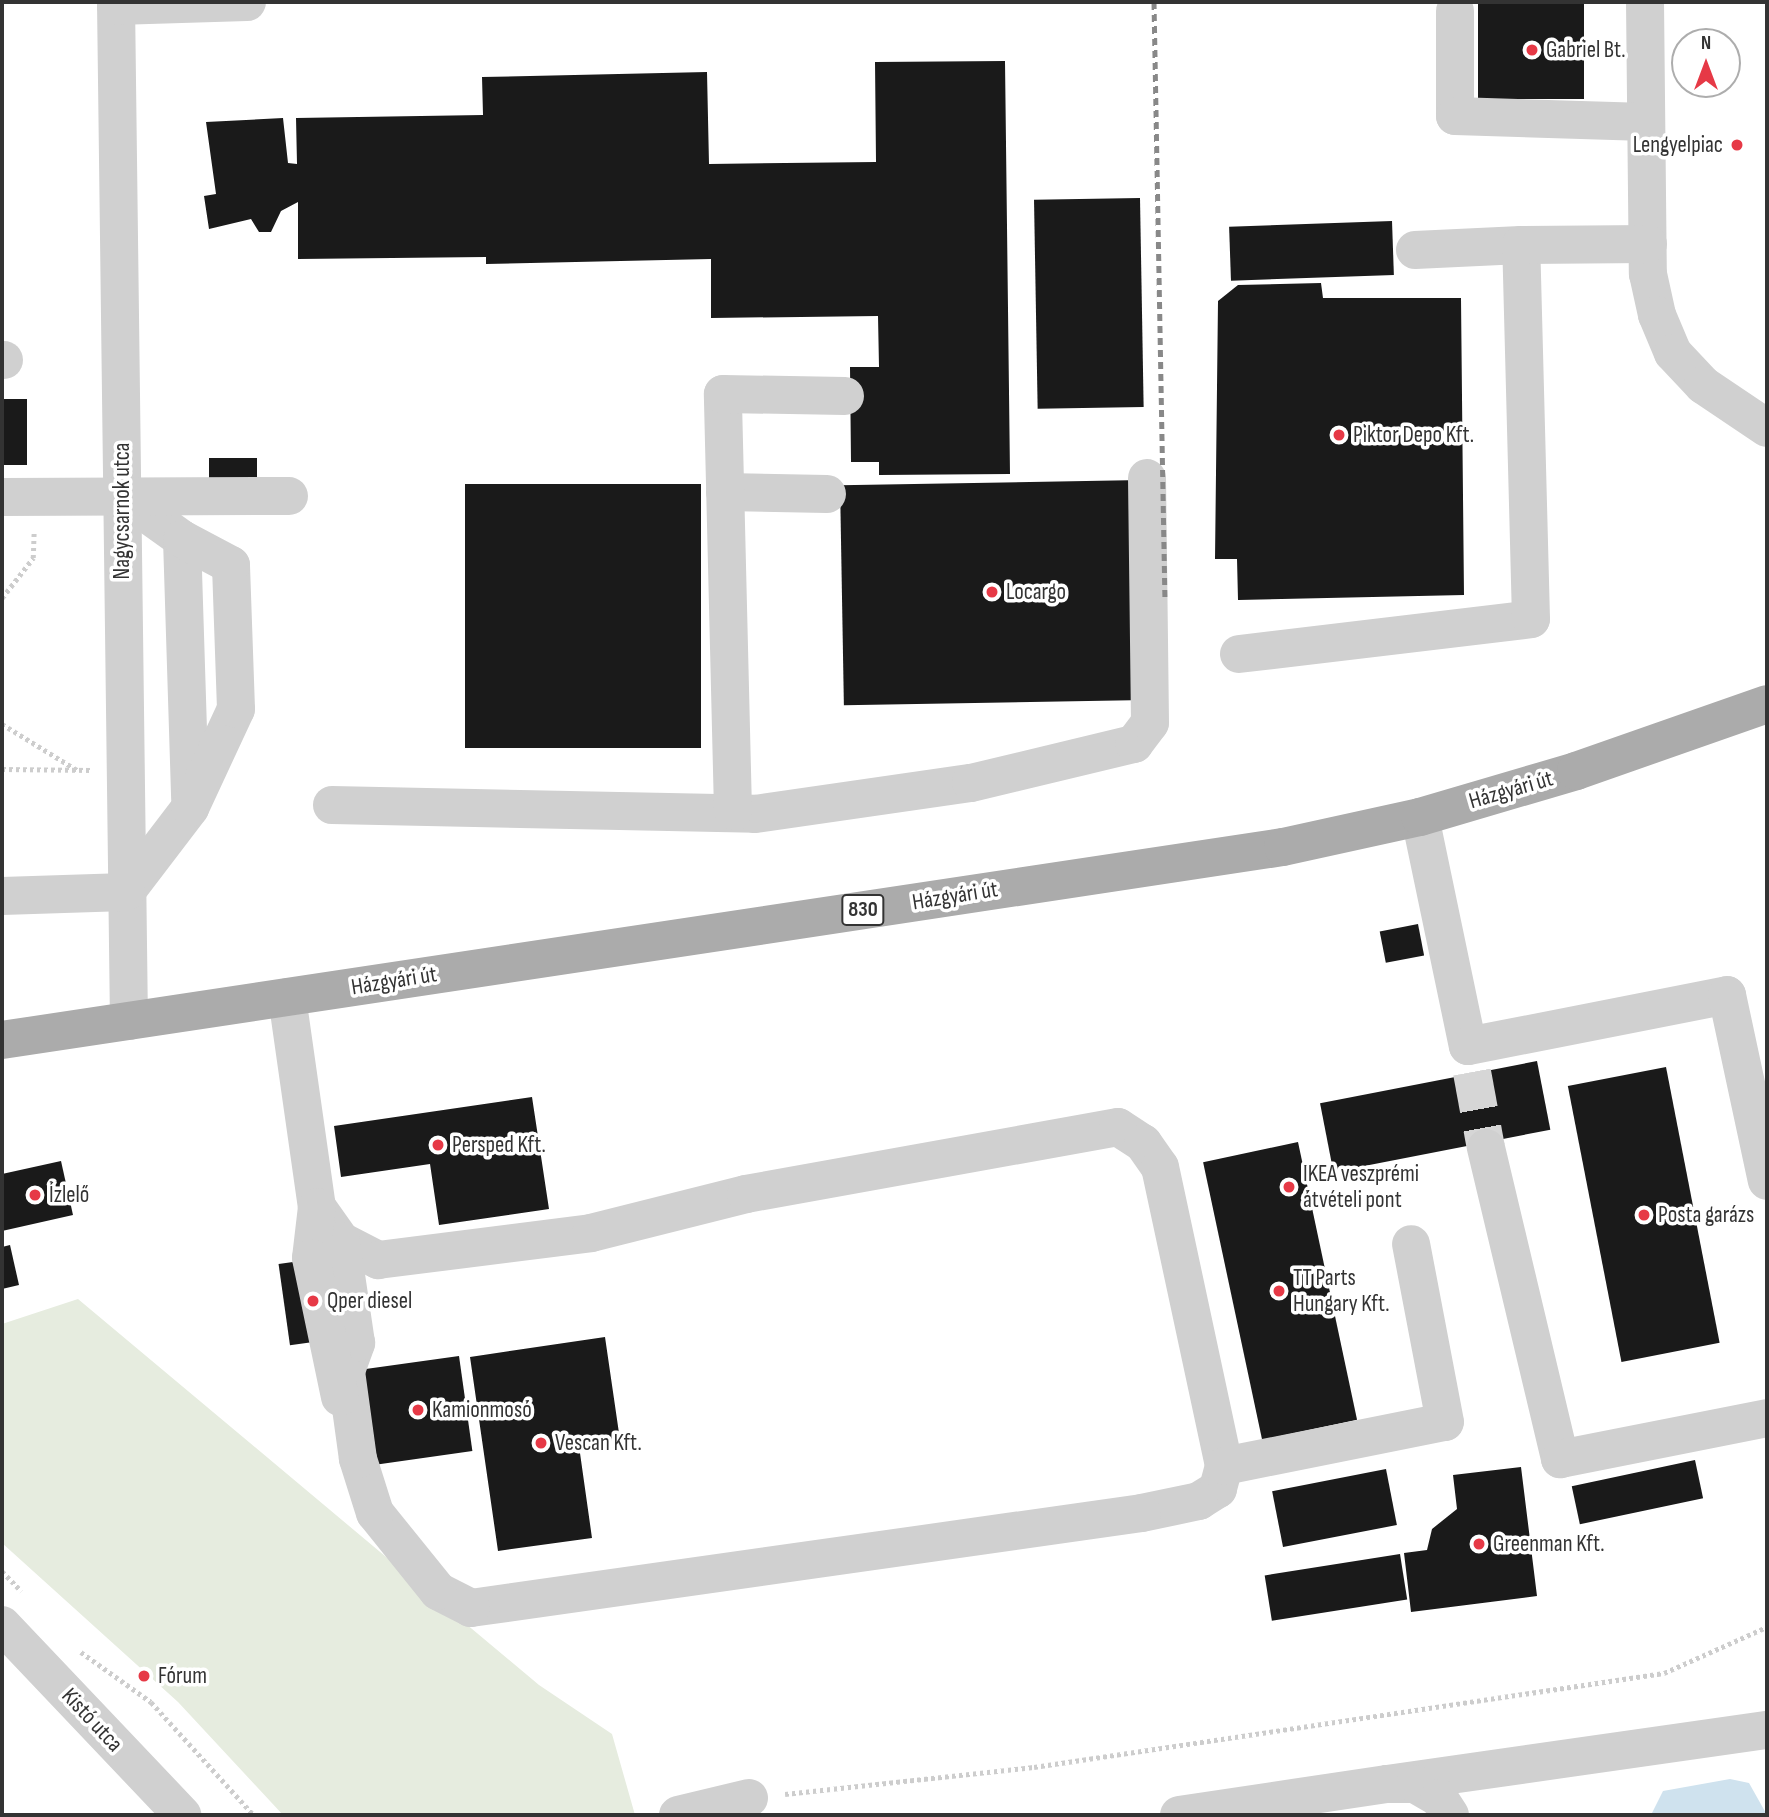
<!DOCTYPE html>
<meta charset="utf-8">
<style>
body{margin:0}
#map{position:relative;width:1769px;height:1817px;overflow:hidden;background:#fff;font-family:"Sofia Sans Condensed",sans-serif}
div>[style]{position:absolute}
[style*='--x']{left:calc(var(--x)*1px);top:calc(var(--y)*1px);width:calc(var(--w)*1px);rotate:calc(var(--a)*1deg)}
.green>*{inset:0;background:#e6ecdf}
.water>*{inset:0;background:#cfe2ee}
.building>*{inset:0;background:#1a1a1a;transform-origin:0 0}
.minor-tunnel>*{height:38px;margin-top:-19px;transform-origin:0;background:repeating-linear-gradient(90deg,#d6d6d6 0 38px,transparent 0 57px)}
.path>*{height:4.5px;margin-top:-2.25px;transform-origin:0;background:repeating-linear-gradient(90deg,#cdcdcd 0 3.5px,transparent 0 7px)}
.minor>*{height:38px;margin:-19px;padding:0 19px;transform-origin:19px;border-radius:19px;background:#d0d0d0}
.major>*{height:38px;margin:-19px;padding:0 19px;transform-origin:19px;border-radius:19px;background:#ababab}
.rail>*{height:5px;margin-top:-2.5px;transform-origin:0;background:repeating-linear-gradient(90deg,#888 0 7px,transparent 0 12px)}
.dots>*{width:19px;height:19px;translate:-50% -50%;box-sizing:border-box;border:4px solid #fff;border-radius:50%}
span{translate:-50% -50%;white-space:nowrap;text-align:center;line-height:1.15;-webkit-text-stroke:7px #fff;paint-order:stroke}
.shield-label span{padding:2px 5px;background:#fff;border:2px solid;border-radius:5px;-webkit-text-stroke-width:0}
.shield-label{font-size:21px;color:#333;font-weight:700}
.poi-label{font-size:23px;color:#333}
.left{translate:0 -50%;text-align:left}
.right{translate:-100% -50%;text-align:right}
.street-label{font-size:23px;color:#333}
.frame{position:absolute;inset:0;border:4px solid #333;pointer-events:none}
.north{position:absolute;left:1671px;top:28px;width:70px;height:70px;box-sizing:border-box;background:#fff;border:2px solid #adadad;border-radius:50%;rotate:0deg;font-size:19px;font-weight:700;line-height:28px;text-align:center;color:#333}
.north::after{content:'';display:block;margin:auto;width:24px;height:32px;background:#e63946;clip-path:polygon(50% 0,100% 100%,50% 72%,0 100%)}
</style>
<div id="map">
<div class="green">
<i style="clip-path:polygon(78px 1299px,539px 1685px,612px 1734px,635px 1815px,283px 1815px,178px 1702px,2px 1543px,2px 1324px)"></i>
</div>
<div class="water">
<i style="clip-path:polygon(1730px 1779px,1749px 1783px,1767px 1815px,1651px 1815px,1663px 1791px)"></i>
</div>
<div class="building">
<i style="left:1478px;top:2px;width:106px;height:97px"></i>
<i style="clip-path:polygon(1005px 61px,1010px 474px,879px 475px,879px 462px,851px 462px,850px 367px,879px 367px,878px 316px,711px 318px,711px 259px,486px 264px,486px 257px,298px 259px,298px 202px,281px 211px,271px 232px,259px 232px,251px 219px,209px 229px,204px 196px,216px 194px,206px 122px,283px 118px,288px 163px,297px 164px,296px 118px,483px 115px,482px 77px,707px 72px,709px 164px,876px 162px,875px 62px)"></i>
<i style="left:1140px;top:198px;width:209px;height:106px;rotate:89deg"></i>
<i style="left:1392px;top:221px;width:54px;height:163px;rotate:88deg"></i>
<i style="clip-path:polygon(1321px 283px,1323px 298px,1461px 298px,1464px 595px,1238px 600px,1237px 559px,1215px 559px,1218px 301px,1238px 285px)"></i>
<i style="left:2px;top:399px;width:25px;height:66px"></i>
<i style="left:209px;top:458px;width:48px;height:23px"></i>
<i style="left:1142px;top:480px;width:220px;height:302px;rotate:89deg"></i>
<i style="left:701px;top:484px;width:264px;height:236px;rotate:90deg"></i>
<i style="left:1418px;top:924px;width:32px;height:39px;rotate:79deg"></i>
<i style="left:1537px;top:1061px;width:70px;height:221px;rotate:79deg"></i>
<i style="left:1666px;top:1067px;width:281px;height:100px;rotate:79deg"></i>
<i style="clip-path:polygon(532px 1097px,549px 1209px,439px 1225px,430px 1164px,341px 1177px,334px 1126px)"></i>
<i style="left:1298px;top:1142px;width:284px;height:97px;rotate:78deg"></i>
<i style="clip-path:polygon(61px 1161px,73px 1215px,2px 1231px,2px 1174px)"></i>
<i style="clip-path:polygon(10px 1245px,19px 1285px,2px 1289px,2px 1247px)"></i>
<i style="left:336px;top:1256px;width:82px;height:58px;rotate:82deg"></i>
<i style="clip-path:polygon(605px 1337px,620px 1440px,579px 1446px,592px 1538px,498px 1551px,470px 1357px)"></i>
<i style="left:459px;top:1356px;width:96px;height:96px;rotate:82deg"></i>
<i style="left:1695px;top:1460px;width:39px;height:126px;rotate:78deg"></i>
<i style="clip-path:polygon(1521px 1467px,1537px 1596px,1411px 1612px,1404px 1553px,1427px 1550px,1432px 1529px,1457px 1509px,1453px 1475px)"></i>
<i style="left:1386px;top:1469px;width:57px;height:116px;rotate:79deg"></i>
<i style="left:1400px;top:1554px;width:46px;height:137px;rotate:81deg"></i>
</div>
<div class="minor-tunnel">
<i style="--x:1472;--y:1072;--w:77;--a:79.6"></i>
</div>
<div class="path">
<i style="--x:2;--y:598;--w:51;--a:-52.2"></i>
<i style="--x:33;--y:558;--w:26;--a:-88"></i>
<i style="--x:2;--y:724;--w:88;--a:31.5"></i>
<i style="--x:2;--y:769;--w:90;--a:0.6"></i>
<i style="--x:2;--y:1571;--w:28;--a:46"></i>
<i style="--x:81;--y:1652;--w:86;--a:35.5"></i>
<i style="--x:151;--y:1702;--w:153;--a:47.7"></i>
<i style="--x:785;--y:1794;--w:250;--a:-6.2"></i>
<i style="--x:1034;--y:1767;--w:637;--a:-8.49"></i>
<i style="--x:1664;--y:1673;--w:113;--a:-24.1"></i>
</div>
<div class="minor">
<i style="--x:116;--y:2;--w:1019;--a:89.27"></i>
<i style="--x:1645;--y:2;--w:272;--a:89.4"></i>
<i style="--x:1648;--y:274;--w:42;--a:77.6"></i>
<i style="--x:1657;--y:315;--w:41;--a:67.2"></i>
<i style="--x:1673;--y:353;--w:44;--a:46.8"></i>
<i style="--x:1703;--y:385;--w:77;--a:33.9"></i>
<i style="--x:116;--y:6;--w:131;--a:-1.7"></i>
<i style="--x:1455;--y:11;--w:105;--a:90"></i>
<i style="--x:1455;--y:116;--w:191;--a:1.8"></i>
<i style="--x:1415;--y:250;--w:106;--a:-2.7"></i>
<i style="--x:2;--y:360;--w:2;--a:0"></i>
<i style="--x:725;--y:492;--w:102;--a:1.1"></i>
<i style="--x:122;--y:496;--w:74;--a:35.6"></i>
<i style="--x:182;--y:539;--w:260;--a:88.2"></i>
<i style="--x:2;--y:497;--w:287;--a:-0.2"></i>
<i style="--x:1239;--y:654;--w:294;--a:-6.8"></i>
<i style="--x:1531;--y:619;--w:374;--a:-91.5"></i>
<i style="--x:1521;--y:245;--w:127;--a:-0.5"></i>
<i style="--x:332;--y:805;--w:423;--a:1.2"></i>
<i style="--x:755;--y:814;--w:218;--a:-8.2"></i>
<i style="--x:971;--y:783;--w:168;--a:-13.5"></i>
<i style="--x:1134;--y:744;--w:26;--a:-53"></i>
<i style="--x:1150;--y:723;--w:245;--a:-90.7"></i>
<i style="--x:733;--y:811;--w:417;--a:-91.4"></i>
<i style="--x:723;--y:394;--w:122;--a:0.9"></i>
<i style="--x:1420;--y:817;--w:234;--a:78.2"></i>
<i style="--x:1468;--y:1046;--w:264;--a:-11.1"></i>
<i style="--x:1727;--y:995;--w:190;--a:77.9"></i>
<i style="--x:126;--y:892;--w:106;--a:-52.7"></i>
<i style="--x:190;--y:808;--w:109;--a:-65.1"></i>
<i style="--x:236;--y:709;--w:144;--a:-92"></i>
<i style="--x:231;--y:565;--w:55;--a:-152"></i>
<i style="--x:2;--y:896;--w:124;--a:-1.8"></i>
<i style="--x:287;--y:997;--w:212;--a:81.9"></i>
<i style="--x:317;--y:1207;--w:42;--a:54.8"></i>
<i style="--x:341;--y:1241;--w:42;--a:27.2"></i>
<i style="--x:378;--y:1260;--w:215;--a:-7.2"></i>
<i style="--x:591;--y:1233;--w:160;--a:-14.1"></i>
<i style="--x:746;--y:1194;--w:378;--a:-10.2"></i>
<i style="--x:1118;--y:1127;--w:30;--a:33"></i>
<i style="--x:1143;--y:1143;--w:29;--a:55"></i>
<i style="--x:1160;--y:1167;--w:306;--a:77.9"></i>
<i style="--x:1224;--y:1466;--w:24;--a:105"></i>
<i style="--x:1218;--y:1489;--w:22;--a:148"></i>
<i style="--x:1199;--y:1501;--w:58;--a:168.1"></i>
<i style="--x:1142;--y:1513;--w:678;--a:171.94"></i>
<i style="--x:471;--y:1608;--w:37;--a:-153"></i>
<i style="--x:438;--y:1591;--w:100;--a:-128.9"></i>
<i style="--x:375;--y:1513;--w:57;--a:-107.5"></i>
<i style="--x:358;--y:1459;--w:89;--a:-97.8"></i>
<i style="--x:346;--y:1371;--w:30;--a:-70"></i>
<i style="--x:356;--y:1343;--w:103;--a:-98.4"></i>
<i style="--x:1486;--y:1148;--w:320;--a:76.6"></i>
<i style="--x:1560;--y:1459;--w:211;--a:-11.2"></i>
<i style="--x:317;--y:1207;--w:51;--a:96.7"></i>
<i style="--x:311;--y:1258;--w:142;--a:78.2"></i>
<i style="--x:1224;--y:1466;--w:225;--a:-11.3"></i>
<i style="--x:1445;--y:1422;--w:181;--a:-100.8"></i>
<i style="--x:2;--y:1625;--w:262;--a:46.5"></i>
<i style="--x:1387;--y:1784;--w:384;--a:-8.1"></i>
<i style="--x:678;--y:1815;--w:73;--a:-13.5"></i>
<i style="--x:1179;--y:1815;--w:210;--a:-8.5"></i>
<i style="--x:1387;--y:1784;--w:28;--a:0"></i>
<i style="--x:1415;--y:1784;--w:28;--a:30"></i>
<i style="--x:1439;--y:1798;--w:20;--a:57"></i>
</div>
<div class="major">
<i style="--x:2;--y:1040;--w:1295;--a:-8.57"></i>
<i style="--x:1283;--y:847;--w:140;--a:-12.4"></i>
<i style="--x:1420;--y:817;--w:163;--a:-16.4"></i>
<i style="--x:1576;--y:771;--w:202;--a:-19.3"></i>
</div>
<div class="rail">
<i style="--x:1154;--y:2;--w:599;--a:88.95"></i>
</div>
<div class="dots">
<i style="left:1532px;top:50px;background:#e63946"></i>
<i style="left:1737px;top:145px;background:#e63946"></i>
<i style="left:1339px;top:435px;background:#e63946"></i>
<i style="left:992px;top:592px;background:#e63946"></i>
<i style="left:438px;top:1145px;background:#e63946"></i>
<i style="left:1289px;top:1187px;background:#e63946"></i>
<i style="left:35px;top:1195px;background:#e63946"></i>
<i style="left:1644px;top:1215px;background:#e63946"></i>
<i style="left:1279px;top:1291px;background:#e63946"></i>
<i style="left:313px;top:1301px;background:#e63946"></i>
<i style="left:418px;top:1410px;background:#e63946"></i>
<i style="left:541px;top:1443px;background:#e63946"></i>
<i style="left:1479px;top:1544px;background:#e63946"></i>
<i style="left:144px;top:1676px;background:#e63946"></i>
</div>
<div class="shield-label">
<span style="left:863px;top:910px">830</span>
</div>
<div class="poi-label">
<span class="left" style="left:1546px;top:50px">Gabriel Bt.</span>
<span class="right" style="left:1723px;top:145px">Lengyelpiac</span>
<span class="left" style="left:1353px;top:435px">Piktor Depo Kft.</span>
<span class="left" style="left:1006px;top:592px">Locargo</span>
<span class="left" style="left:452px;top:1145px">Persped Kft.</span>
<span class="left" style="left:1303px;top:1187px">IKEA veszprémi<br>átvételi pont</span>
<span class="left" style="left:49px;top:1195px">Ízlelő</span>
<span class="left" style="left:1658px;top:1215px">Posta garázs</span>
<span class="left" style="left:1293px;top:1291px">TT Parts<br>Hungary Kft.</span>
<span class="left" style="left:327px;top:1301px">Qper diesel</span>
<span class="left" style="left:432px;top:1410px">Kamionmosó</span>
<span class="left" style="left:555px;top:1443px">Vescan Kft.</span>
<span class="left" style="left:1493px;top:1544px">Greenman Kft.</span>
<span class="left" style="left:158px;top:1676px">Fórum</span>
</div>
<div class="street-label">
<span style="left:122px;top:511px;rotate:-90deg">Nagycsarnok utca</span>
<span style="left:1511px;top:790px;rotate:-16deg">Házgyári út</span>
<span style="left:955px;top:896px;rotate:-9deg">Házgyári út</span>
<span style="left:394px;top:981px;rotate:-9deg">Házgyári út</span>
<span style="left:92px;top:1720px;rotate:47deg">Kistó utca</span>
</div>
<div class="frame"></div>
<div class="north">N</div>
</div>
